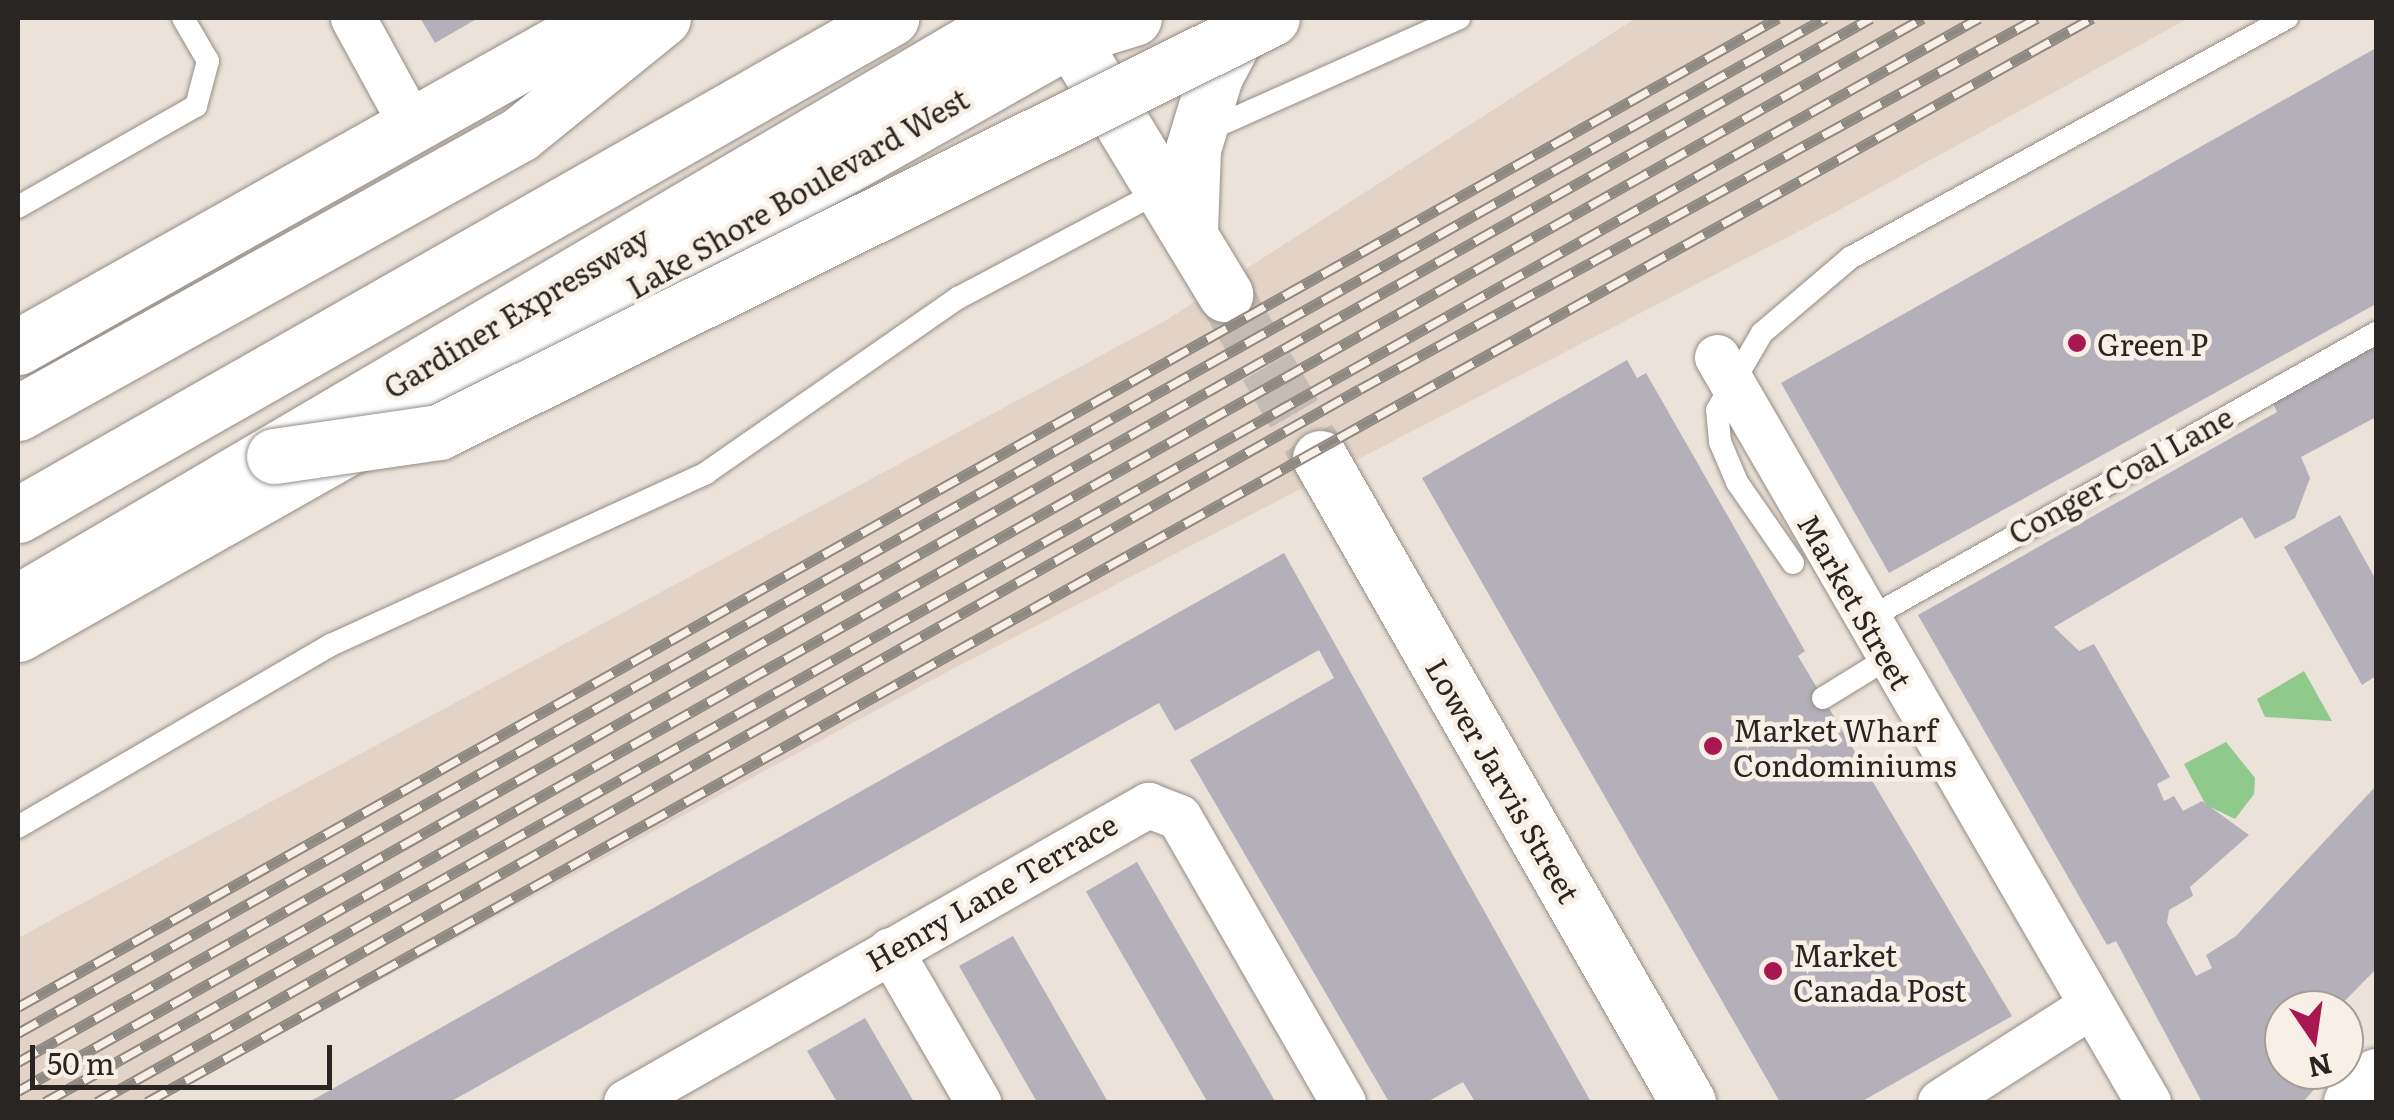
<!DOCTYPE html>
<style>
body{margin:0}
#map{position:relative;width:2394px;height:1120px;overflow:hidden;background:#ebe2d9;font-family:Literata,serif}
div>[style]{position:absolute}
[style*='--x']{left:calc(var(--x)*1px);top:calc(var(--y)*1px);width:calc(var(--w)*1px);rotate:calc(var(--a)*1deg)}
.built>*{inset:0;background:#e2d3c6}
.green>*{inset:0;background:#8fc98c}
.building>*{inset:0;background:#b3b0ba;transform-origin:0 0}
.secondary-tunnel>*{height:55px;margin-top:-27.5px;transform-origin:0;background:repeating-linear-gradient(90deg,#c4bcb4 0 55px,transparent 0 83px)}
.roads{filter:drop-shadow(0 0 2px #948c85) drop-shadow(0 0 2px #948c85)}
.service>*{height:22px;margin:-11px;padding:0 11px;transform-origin:11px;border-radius:11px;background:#fff}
.minor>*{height:45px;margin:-22.5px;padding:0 22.5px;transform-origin:22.5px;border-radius:22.5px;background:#fff}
.tertiary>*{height:55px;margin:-27.5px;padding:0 27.5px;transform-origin:27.5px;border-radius:27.5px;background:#fff}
.secondary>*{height:55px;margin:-27.5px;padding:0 27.5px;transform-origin:27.5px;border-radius:27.5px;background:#fff}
.trunk>*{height:55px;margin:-27.5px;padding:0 27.5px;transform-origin:27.5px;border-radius:27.5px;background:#fff}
.motorway>*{height:55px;margin:-27.5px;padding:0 27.5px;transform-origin:27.5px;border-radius:27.5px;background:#fff}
.rail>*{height:11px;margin-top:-5.5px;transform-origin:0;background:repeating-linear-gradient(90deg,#f8efe7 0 22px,#8f8983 0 44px);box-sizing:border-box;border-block:2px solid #8f8983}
.bridges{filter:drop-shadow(0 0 2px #948c85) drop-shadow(0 0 2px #948c85)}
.motorway-bridge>*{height:55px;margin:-27.5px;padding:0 27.5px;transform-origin:27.5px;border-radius:27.5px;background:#fff}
.dots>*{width:28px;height:28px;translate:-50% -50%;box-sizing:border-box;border:5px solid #f8efe7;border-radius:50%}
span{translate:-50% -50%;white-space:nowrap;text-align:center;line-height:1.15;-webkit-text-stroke:9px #f8efe7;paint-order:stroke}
.street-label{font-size:30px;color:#282522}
.poi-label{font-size:30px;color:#282522}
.left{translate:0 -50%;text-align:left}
.frame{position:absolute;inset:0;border:20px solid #282522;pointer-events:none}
.north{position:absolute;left:2264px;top:990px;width:100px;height:100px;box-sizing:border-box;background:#f8efe7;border:2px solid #a59e98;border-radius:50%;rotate:167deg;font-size:28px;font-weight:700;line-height:40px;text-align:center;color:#282522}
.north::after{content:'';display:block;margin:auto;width:35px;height:45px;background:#a81752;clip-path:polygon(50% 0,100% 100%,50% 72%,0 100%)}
.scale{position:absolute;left:30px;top:1045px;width:302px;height:45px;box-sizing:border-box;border:5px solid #282522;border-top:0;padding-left:12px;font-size:30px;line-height:35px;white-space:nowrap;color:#282522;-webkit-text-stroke:8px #f8efe7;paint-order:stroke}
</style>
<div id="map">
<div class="built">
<i style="clip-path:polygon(1636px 18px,2189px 18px,1830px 215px,941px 675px,156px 1102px,18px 1102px,18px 938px,1165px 321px)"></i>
</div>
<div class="green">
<i style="clip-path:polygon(2304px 671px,2332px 721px,2265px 717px,2257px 699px)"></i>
<i style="clip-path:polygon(2226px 742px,2255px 778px,2254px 794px,2235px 819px,2206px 805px,2184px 764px)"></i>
</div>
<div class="building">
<i style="clip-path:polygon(420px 18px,478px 18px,435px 43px)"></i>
<i style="clip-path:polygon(2376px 48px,2376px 304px,1889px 573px,1781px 383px)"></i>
<i style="clip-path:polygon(2376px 342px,2376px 417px,2301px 457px,2310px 478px,2295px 518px,2255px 539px,2242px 517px,2054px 627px,2079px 651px,2094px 644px,2170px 777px,2157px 784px,2164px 801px,2174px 796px,2183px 811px,2202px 801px,2249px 835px,2190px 887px,2193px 896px,2169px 910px,2167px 923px,2196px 976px,2212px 968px,2206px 955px,2236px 936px,2376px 786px,2376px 969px,2336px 1010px,2284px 1010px,2284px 1070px,2331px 1070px,2303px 1102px,2202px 1102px,2116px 941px,2107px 945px,1918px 615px,2277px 412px,2272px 401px)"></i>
<i style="clip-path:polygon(1627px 360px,1637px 378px,1646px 373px,1805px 651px,1798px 656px,2012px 1016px,1861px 1102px,1780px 1102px,1422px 478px)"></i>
<i style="clip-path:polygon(2340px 515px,2376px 580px,2376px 676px,2362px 685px,2284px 547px)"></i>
<i style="clip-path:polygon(1284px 553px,1591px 1102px,1475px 1102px,1463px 1082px,1427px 1102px,1389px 1102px,1190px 760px,1334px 678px,1319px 650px,1175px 731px,1159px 703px,450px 1102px,309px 1102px)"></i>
<i style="left:1137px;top:862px;width:276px;height:59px;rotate:60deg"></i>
<i style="clip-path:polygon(1013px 936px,1108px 1102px,1037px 1102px,959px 966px)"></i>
<i style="clip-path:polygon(865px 1018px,914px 1102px,837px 1102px,807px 1051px)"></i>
</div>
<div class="secondary-tunnel">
<i style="--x:1225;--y:294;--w:190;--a:59.9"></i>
</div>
<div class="roads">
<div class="service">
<i style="--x:1208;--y:130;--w:275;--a:-24"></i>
<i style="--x:18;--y:207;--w:205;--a:-29.6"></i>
<i style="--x:196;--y:106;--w:47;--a:-75.1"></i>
<i style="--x:208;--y:61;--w:50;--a:-120.2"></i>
<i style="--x:1793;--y:563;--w:98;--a:-124.7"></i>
<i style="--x:1737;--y:482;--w:43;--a:-113"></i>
<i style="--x:1720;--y:442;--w:32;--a:-95"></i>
<i style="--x:1717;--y:410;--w:89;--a:-59.7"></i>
<i style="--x:1762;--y:333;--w:116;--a:-40.4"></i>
<i style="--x:1850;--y:258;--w:499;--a:-28.8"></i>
<i style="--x:1866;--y:620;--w:585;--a:-29.37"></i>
<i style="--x:1823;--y:698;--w:76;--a:-31.6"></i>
<i style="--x:18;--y:827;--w:362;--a:-30.2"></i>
<i style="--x:331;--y:645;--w:413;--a:-24.6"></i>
<i style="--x:706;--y:473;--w:307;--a:-34.8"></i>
<i style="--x:958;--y:298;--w:233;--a:-27.9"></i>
</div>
<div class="minor">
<i style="--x:353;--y:18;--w:121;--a:61.3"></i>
<i style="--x:1717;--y:357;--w:861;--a:59.95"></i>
<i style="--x:890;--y:950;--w:176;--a:59.9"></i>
<i style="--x:626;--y:1102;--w:601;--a:-29.64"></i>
<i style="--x:1148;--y:805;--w:33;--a:21"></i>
<i style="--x:1179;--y:817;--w:329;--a:60.1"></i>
<i style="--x:1940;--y:1102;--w:178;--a:-32.6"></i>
</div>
<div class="tertiary">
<i style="--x:2351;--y:1102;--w:36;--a:-46"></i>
</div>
<div class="secondary">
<i style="--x:1058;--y:18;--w:323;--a:58.8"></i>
<i style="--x:1320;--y:458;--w:742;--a:60.26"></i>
</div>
<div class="trunk">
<i style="--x:18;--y:347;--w:671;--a:-29.35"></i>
<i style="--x:18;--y:634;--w:1251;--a:-29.49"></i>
</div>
<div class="motorway">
<i style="--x:1069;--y:38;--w:68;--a:-17.1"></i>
<i style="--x:1190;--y:231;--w:82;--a:-87.9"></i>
<i style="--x:1193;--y:149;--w:76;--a:-73.2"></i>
<i style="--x:1215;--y:76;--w:66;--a:-61.9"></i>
<i style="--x:18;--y:413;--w:574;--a:-29.06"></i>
<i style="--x:520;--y:134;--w:184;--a:-39"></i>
<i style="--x:18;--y:515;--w:1005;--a:-29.65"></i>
<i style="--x:18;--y:602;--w:1153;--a:-30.44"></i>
</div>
</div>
<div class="rail">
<i style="--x:18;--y:1007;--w:2019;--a:-29.33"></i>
<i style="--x:18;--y:1033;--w:2073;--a:-29.32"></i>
<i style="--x:18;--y:1062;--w:2127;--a:-29.4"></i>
<i style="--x:18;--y:1091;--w:2186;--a:-29.39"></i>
<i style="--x:45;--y:1102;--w:2217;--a:-29.27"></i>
<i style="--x:97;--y:1102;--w:1450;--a:-29.45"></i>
<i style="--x:1360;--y:389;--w:772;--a:-28.72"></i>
<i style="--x:147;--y:1102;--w:2227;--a:-29.13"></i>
</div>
<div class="bridges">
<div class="motorway-bridge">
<i style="--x:274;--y:456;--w:167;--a:-8.3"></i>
<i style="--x:439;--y:432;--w:930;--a:-26.43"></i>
</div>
</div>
<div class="dots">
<i style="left:2077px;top:343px;background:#a81752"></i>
<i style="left:1713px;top:746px;background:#a81752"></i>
<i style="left:1773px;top:971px;background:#a81752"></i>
</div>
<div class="street-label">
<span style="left:797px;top:192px;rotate:-30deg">Lake Shore Boulevard West</span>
<span style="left:516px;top:311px;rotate:-31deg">Gardiner Expressway</span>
<span style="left:2120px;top:474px;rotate:-29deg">Conger Coal Lane</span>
<span style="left:1856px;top:601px;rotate:60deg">Market Street</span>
<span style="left:1504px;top:780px;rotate:60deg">Lower Jarvis Street</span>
<span style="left:991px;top:891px;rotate:-30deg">Henry Lane Terrace</span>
</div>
<div class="poi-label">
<span class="left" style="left:2097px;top:343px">Green P</span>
<span class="left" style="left:1733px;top:746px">Market Wharf<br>Condominiums</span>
<span class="left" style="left:1793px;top:971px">Market<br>Canada Post</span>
</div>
<div class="frame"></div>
<div class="north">N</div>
<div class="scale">50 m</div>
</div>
